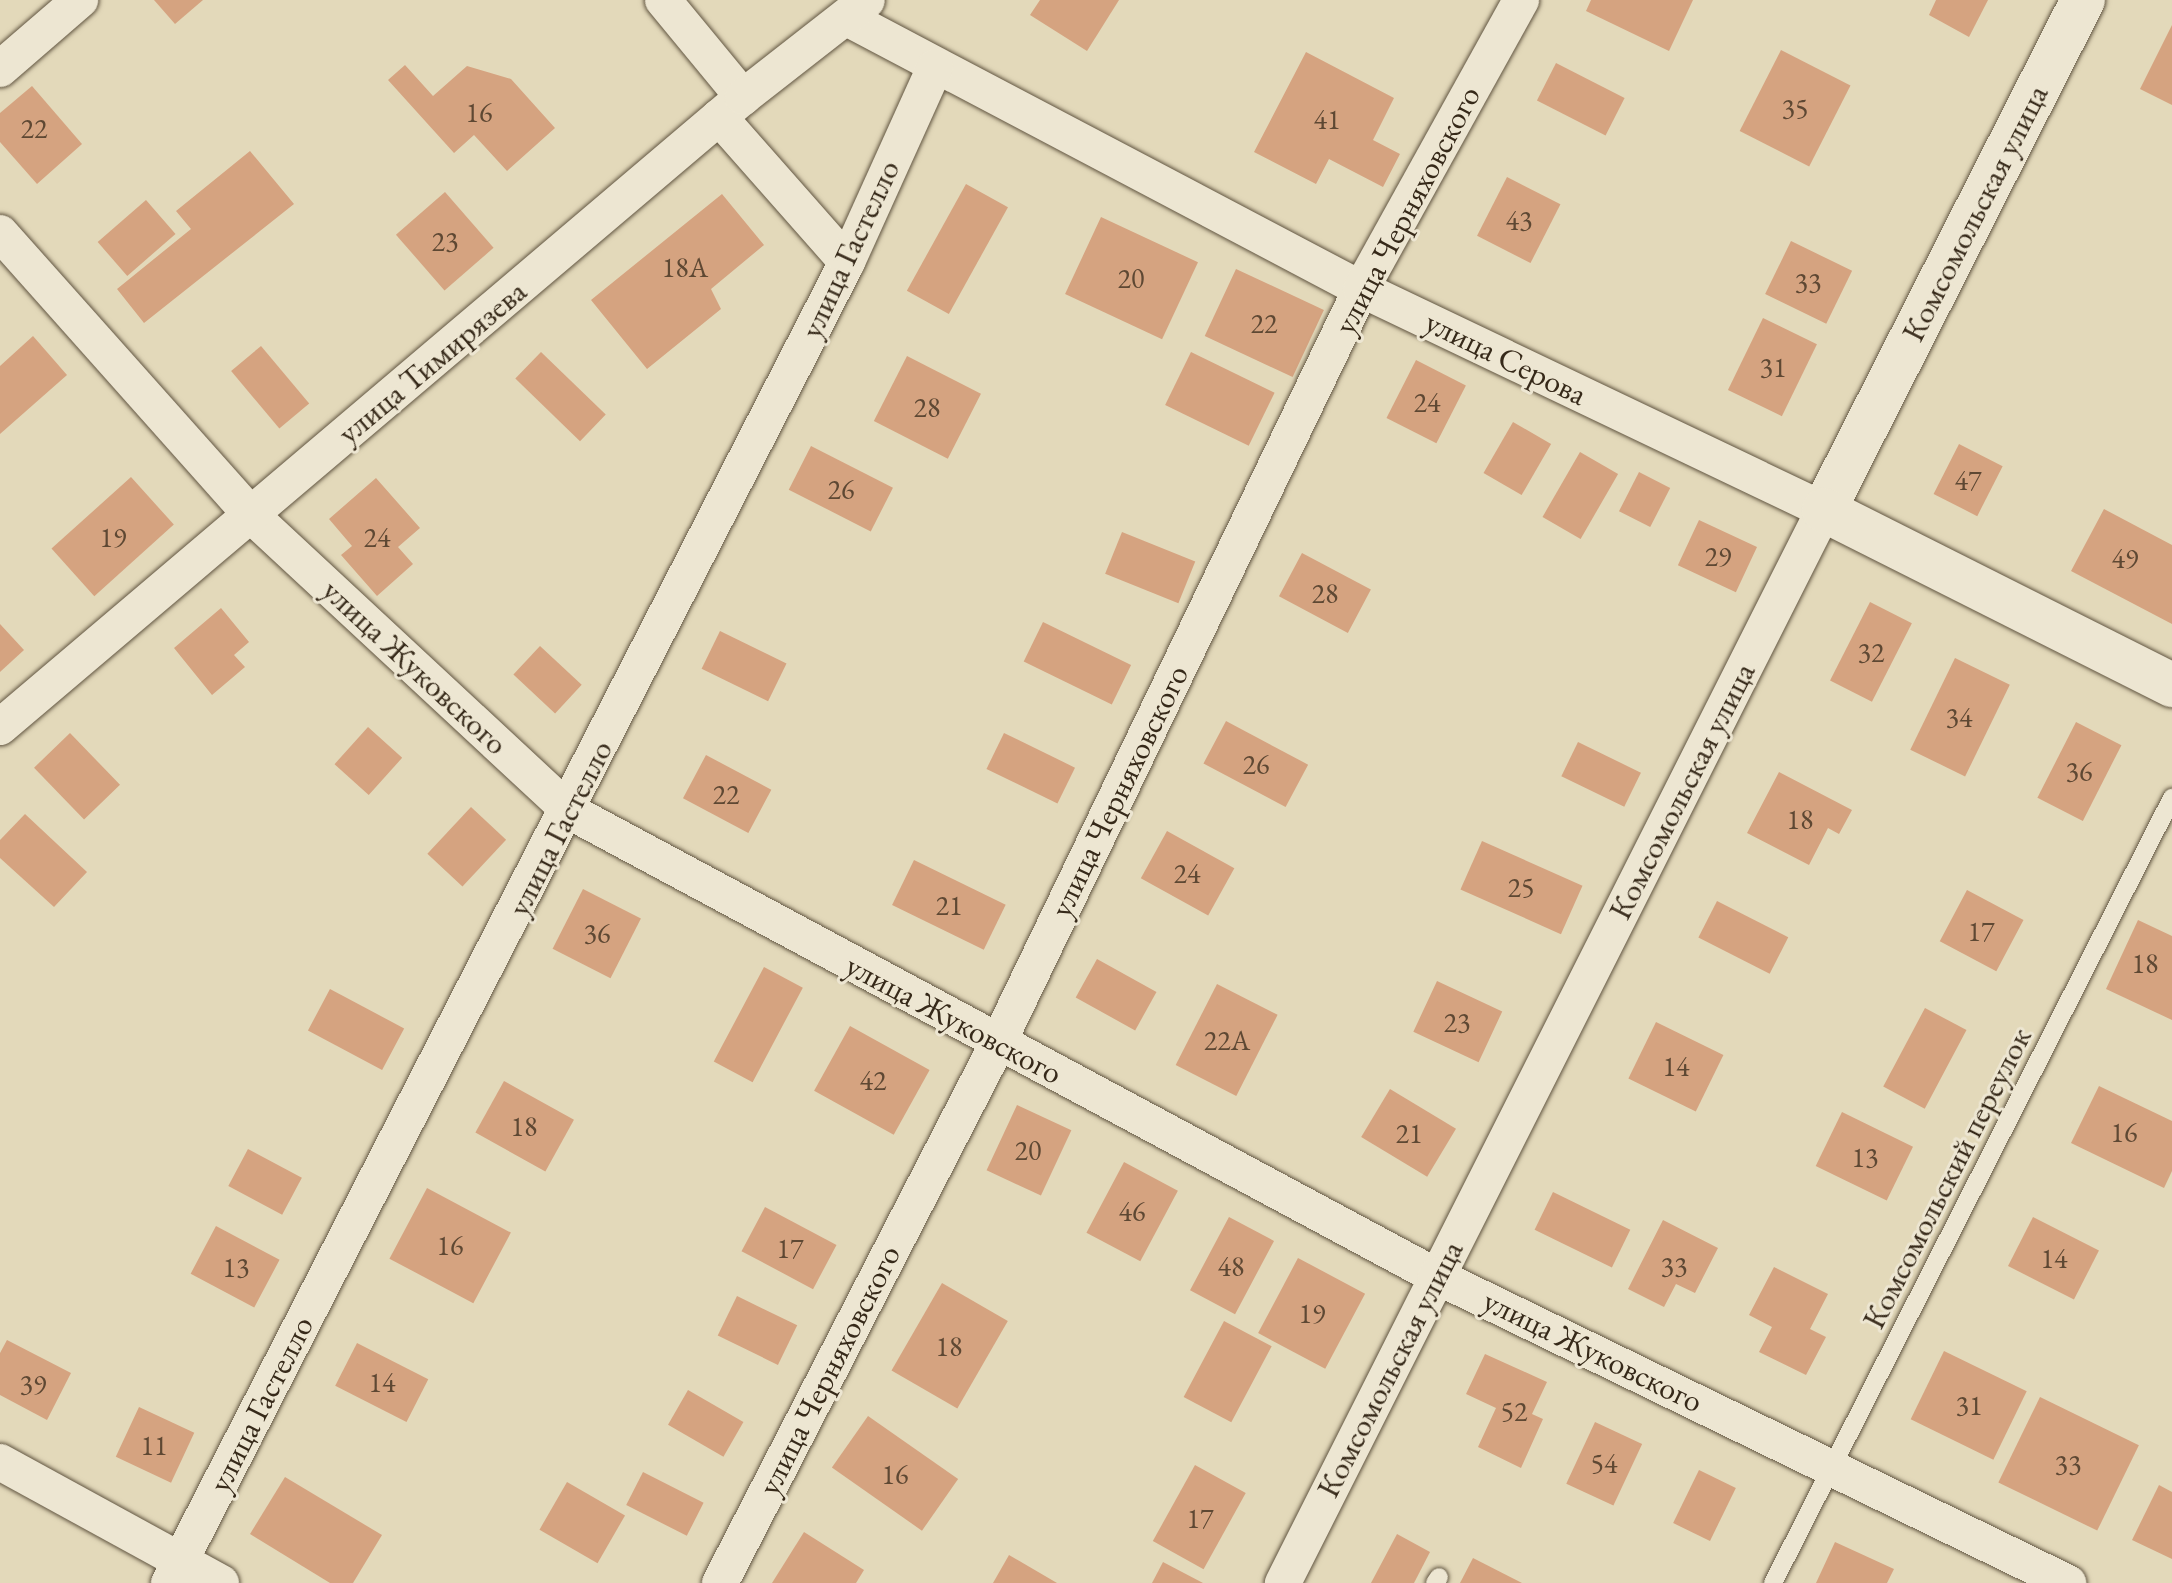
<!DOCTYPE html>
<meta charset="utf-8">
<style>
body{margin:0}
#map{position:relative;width:2172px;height:1583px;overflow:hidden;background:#e3d9ba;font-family:"EB Garamond",serif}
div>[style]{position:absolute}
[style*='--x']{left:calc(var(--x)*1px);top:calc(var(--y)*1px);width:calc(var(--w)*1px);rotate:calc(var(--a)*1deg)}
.building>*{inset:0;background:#d5a380;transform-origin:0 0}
.roads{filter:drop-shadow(0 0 2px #615541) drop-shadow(0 0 2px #615541)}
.lane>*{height:18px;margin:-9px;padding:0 9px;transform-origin:9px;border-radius:9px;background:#ede6d2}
.street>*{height:36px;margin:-18px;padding:0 18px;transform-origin:18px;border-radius:18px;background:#ede6d2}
.secondary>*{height:44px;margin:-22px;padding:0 22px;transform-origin:22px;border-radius:22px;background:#ede6d2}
span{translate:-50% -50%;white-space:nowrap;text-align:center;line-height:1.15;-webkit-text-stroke:6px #ede6d2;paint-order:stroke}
.number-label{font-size:28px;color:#5e4833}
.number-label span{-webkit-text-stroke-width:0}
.street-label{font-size:32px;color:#362919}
</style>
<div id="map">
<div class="building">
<i style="clip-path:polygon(154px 0,203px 0,175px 24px)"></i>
<i style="clip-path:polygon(1040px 0,1119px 0,1087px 51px,1030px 15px)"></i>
<i style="clip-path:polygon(1591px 0,1693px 0,1669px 51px,1586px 11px)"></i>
<i style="clip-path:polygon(1936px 0,1988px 0,1969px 37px,1929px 15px)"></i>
<i style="clip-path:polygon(2172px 25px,2172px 105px,2140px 89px)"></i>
<i style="left:1781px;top:50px;width:78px;height:91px;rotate:27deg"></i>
<i style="clip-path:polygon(1306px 52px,1394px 98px,1373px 140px,1400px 154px,1383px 187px,1329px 159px,1316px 184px,1254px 152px)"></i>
<i style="left:1556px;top:63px;width:77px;height:42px;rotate:27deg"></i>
<i style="clip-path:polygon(405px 65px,433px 96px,467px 66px,511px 79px,555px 128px,507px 171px,474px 135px,454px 153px,388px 80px)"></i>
<i style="clip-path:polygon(32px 86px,82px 144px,37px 184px,0 142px,0 113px)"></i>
<i style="clip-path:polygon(250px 151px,294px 204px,144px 323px,117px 289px,191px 229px,176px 211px)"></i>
<i style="left:1507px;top:177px;width:60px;height:66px;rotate:27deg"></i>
<i style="left:966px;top:184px;width:48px;height:122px;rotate:29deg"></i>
<i style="left:445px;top:192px;width:74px;height:65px;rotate:49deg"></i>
<i style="clip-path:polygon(722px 194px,764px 245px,711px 289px,721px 309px,647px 369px,591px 300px)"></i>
<i style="left:146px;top:200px;width:45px;height:64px;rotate:49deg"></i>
<i style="left:1101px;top:217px;width:107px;height:85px;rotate:25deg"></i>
<i style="left:1791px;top:241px;width:68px;height:59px;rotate:26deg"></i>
<i style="left:1236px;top:269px;width:97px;height:74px;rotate:25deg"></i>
<i style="left:1763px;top:318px;width:60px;height:80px;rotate:26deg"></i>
<i style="clip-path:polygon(33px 336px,67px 375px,0 434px,0 366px)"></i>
<i style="left:261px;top:346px;width:75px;height:39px;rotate:50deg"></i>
<i style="left:541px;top:352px;width:90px;height:37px;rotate:44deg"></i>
<i style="left:1191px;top:352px;width:93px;height:59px;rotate:26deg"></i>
<i style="left:907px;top:356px;width:83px;height:73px;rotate:27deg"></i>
<i style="left:1416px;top:360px;width:56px;height:65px;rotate:27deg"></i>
<i style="left:1513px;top:422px;width:44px;height:59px;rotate:30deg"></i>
<i style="left:1959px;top:444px;width:49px;height:56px;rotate:27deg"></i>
<i style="left:811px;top:446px;width:92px;height:49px;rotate:27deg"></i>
<i style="left:1580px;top:452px;width:44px;height:75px;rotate:30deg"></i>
<i style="left:1639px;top:472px;width:35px;height:44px;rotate:27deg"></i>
<i style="left:131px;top:477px;width:64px;height:107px;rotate:48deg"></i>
<i style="clip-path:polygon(376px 478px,420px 528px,398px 547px,413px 564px,377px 596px,341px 555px,352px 546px,329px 519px)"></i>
<i style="clip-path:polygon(2104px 509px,2172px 545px,2172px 624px,2071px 571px)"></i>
<i style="left:1699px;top:520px;width:64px;height:50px;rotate:25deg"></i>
<i style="left:1122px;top:532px;width:79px;height:45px;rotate:22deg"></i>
<i style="left:1302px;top:553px;width:78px;height:49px;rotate:28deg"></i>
<i style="left:1870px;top:602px;width:47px;height:88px;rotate:27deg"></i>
<i style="clip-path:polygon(221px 608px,249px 642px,234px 655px,245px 667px,212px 695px,174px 648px)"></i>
<i style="left:1043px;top:622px;width:98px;height:44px;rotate:26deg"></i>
<i style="clip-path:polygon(0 624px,24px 650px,0 672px)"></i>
<i style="left:720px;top:631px;width:74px;height:42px;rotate:26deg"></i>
<i style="left:540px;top:646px;width:57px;height:39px;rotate:43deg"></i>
<i style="left:1955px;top:658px;width:61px;height:102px;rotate:26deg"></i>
<i style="left:1226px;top:721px;width:93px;height:48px;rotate:28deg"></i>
<i style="left:2076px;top:722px;width:51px;height:85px;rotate:27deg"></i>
<i style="left:368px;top:727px;width:46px;height:50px;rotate:42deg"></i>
<i style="left:70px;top:733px;width:72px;height:50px;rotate:46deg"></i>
<i style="left:1004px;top:733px;width:79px;height:40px;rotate:26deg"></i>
<i style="left:1578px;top:742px;width:70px;height:38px;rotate:26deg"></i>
<i style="left:706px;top:755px;width:74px;height:49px;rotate:28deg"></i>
<i style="clip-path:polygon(1779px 772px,1852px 810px,1839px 834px,1828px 828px,1809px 865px,1747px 833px)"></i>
<i style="left:471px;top:807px;width:48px;height:64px;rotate:43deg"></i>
<i style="clip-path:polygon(25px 814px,87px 872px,54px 907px,0 858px,0 840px)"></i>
<i style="left:1167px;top:831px;width:77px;height:54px;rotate:29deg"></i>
<i style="left:1482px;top:841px;width:110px;height:53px;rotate:24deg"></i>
<i style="left:914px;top:860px;width:102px;height:50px;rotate:26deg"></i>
<i style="left:583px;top:889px;width:65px;height:67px;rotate:27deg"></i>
<i style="left:1967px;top:890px;width:64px;height:58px;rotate:28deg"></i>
<i style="left:1717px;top:901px;width:80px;height:41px;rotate:27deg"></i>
<i style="clip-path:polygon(2138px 920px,2172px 936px,2172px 1020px,2106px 989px)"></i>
<i style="left:1097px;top:959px;width:68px;height:44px;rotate:29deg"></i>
<i style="left:764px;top:967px;width:44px;height:107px;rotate:28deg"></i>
<i style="left:1437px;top:981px;width:72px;height:56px;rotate:25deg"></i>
<i style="left:1217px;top:984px;width:68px;height:91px;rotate:27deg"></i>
<i style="left:330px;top:989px;width:84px;height:47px;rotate:28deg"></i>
<i style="left:1925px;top:1008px;width:47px;height:89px;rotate:28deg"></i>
<i style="left:1656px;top:1022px;width:75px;height:63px;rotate:26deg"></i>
<i style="left:850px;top:1026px;width:91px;height:74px;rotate:29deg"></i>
<i style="left:504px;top:1081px;width:80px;height:59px;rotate:29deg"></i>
<i style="clip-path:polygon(2099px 1086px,2172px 1121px,2172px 1171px,2164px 1188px,2071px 1143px)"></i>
<i style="left:1390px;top:1089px;width:77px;height:56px;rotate:31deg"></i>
<i style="left:1017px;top:1105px;width:60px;height:72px;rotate:25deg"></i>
<i style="left:1842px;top:1112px;width:79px;height:60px;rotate:26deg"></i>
<i style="left:248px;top:1149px;width:61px;height:42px;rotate:28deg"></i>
<i style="left:1124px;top:1162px;width:61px;height:80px;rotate:28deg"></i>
<i style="left:427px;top:1188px;width:95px;height:80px;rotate:28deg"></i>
<i style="left:1553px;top:1192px;width:86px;height:42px;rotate:26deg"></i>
<i style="left:765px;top:1207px;width:81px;height:50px;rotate:28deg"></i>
<i style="left:1229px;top:1217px;width:51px;height:83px;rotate:28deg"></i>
<i style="left:2033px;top:1217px;width:74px;height:55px;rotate:27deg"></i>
<i style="clip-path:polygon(1663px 1220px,1718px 1248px,1695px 1293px,1676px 1284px,1664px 1307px,1628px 1289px)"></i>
<i style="left:216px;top:1226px;width:72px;height:54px;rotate:28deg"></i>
<i style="left:1298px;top:1258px;width:76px;height:85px;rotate:28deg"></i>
<i style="clip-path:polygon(1774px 1267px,1828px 1294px,1810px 1329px,1826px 1337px,1806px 1375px,1759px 1352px,1772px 1327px,1749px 1315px)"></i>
<i style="left:942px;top:1283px;width:76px;height:101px;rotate:30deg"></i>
<i style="left:737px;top:1296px;width:67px;height:44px;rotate:26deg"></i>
<i style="left:1224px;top:1321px;width:54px;height:86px;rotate:28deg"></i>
<i style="clip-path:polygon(7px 1340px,71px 1373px,47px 1420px,0 1395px,0 1353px)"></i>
<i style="left:357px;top:1343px;width:80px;height:48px;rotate:27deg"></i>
<i style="left:1944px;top:1351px;width:92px;height:76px;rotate:26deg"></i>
<i style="clip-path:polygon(1485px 1354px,1547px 1382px,1532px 1414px,1543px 1419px,1521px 1468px,1478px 1447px,1496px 1408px,1466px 1394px)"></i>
<i style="left:688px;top:1390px;width:64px;height:40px;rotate:30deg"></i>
<i style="left:2040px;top:1397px;width:110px;height:95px;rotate:26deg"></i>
<i style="left:139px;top:1407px;width:61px;height:55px;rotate:25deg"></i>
<i style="left:868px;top:1416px;width:110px;height:63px;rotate:35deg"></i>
<i style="left:1595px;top:1422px;width:52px;height:68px;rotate:25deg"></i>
<i style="left:1195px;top:1465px;width:58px;height:87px;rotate:29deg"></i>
<i style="left:1699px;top:1470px;width:41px;height:59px;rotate:26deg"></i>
<i style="left:643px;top:1472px;width:68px;height:37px;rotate:27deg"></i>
<i style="clip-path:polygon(285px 1477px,382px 1535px,353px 1583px,330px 1583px,250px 1534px)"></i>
<i style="left:567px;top:1482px;width:67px;height:55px;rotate:30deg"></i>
<i style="clip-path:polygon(2159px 1485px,2172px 1492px,2172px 1559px,2132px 1540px)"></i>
<i style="clip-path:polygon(804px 1532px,864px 1570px,856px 1583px,772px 1583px)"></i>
<i style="clip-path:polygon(1397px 1534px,1430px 1552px,1414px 1583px,1371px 1583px)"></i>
<i style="clip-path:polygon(1835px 1542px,1894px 1569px,1887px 1583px,1816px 1583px)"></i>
<i style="clip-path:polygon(1009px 1555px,1057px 1583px,993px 1583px)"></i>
<i style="clip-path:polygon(1473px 1558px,1522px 1583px,1460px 1583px)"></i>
<i style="clip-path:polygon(1163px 1562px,1203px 1583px,1152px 1583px)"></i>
</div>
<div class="roads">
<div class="lane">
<i style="--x:1435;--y:1583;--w:7;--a:-56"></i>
<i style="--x:1773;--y:1583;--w:881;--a:-63.06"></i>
</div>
<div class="street">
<i style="--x:663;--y:0;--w:126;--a:50.5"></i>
<i style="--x:847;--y:18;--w:581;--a:27.8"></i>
<i style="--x:1361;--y:289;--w:513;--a:25.52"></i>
<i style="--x:1824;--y:510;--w:1202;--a:116.76"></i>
<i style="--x:0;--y:69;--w:106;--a:-40.8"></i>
<i style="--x:719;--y:117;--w:193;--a:48.6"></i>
<i style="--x:0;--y:233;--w:378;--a:48.3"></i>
<i style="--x:251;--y:515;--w:434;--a:42.9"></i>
<i style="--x:569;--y:811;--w:984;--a:28.21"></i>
<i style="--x:1436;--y:1276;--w:703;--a:25.91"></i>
<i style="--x:0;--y:727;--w:974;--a:-40.3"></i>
<i style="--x:743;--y:97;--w:157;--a:-38"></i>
<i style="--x:0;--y:1462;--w:252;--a:28.7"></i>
<i style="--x:169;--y:1583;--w:1485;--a:-62.83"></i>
<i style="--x:847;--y:262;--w:214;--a:-65.7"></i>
<i style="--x:720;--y:1583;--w:607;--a:-62.76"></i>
<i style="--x:998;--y:1043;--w:837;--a:-64.29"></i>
<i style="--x:1361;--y:289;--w:330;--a:-61"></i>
</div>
<div class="secondary">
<i style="--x:2083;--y:0;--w:572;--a:116.92"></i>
<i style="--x:1824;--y:510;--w:390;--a:26.7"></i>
</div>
</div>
<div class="number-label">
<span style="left:1795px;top:108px">35</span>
<span style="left:479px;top:112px">16</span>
<span style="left:1327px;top:119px">41</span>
<span style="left:34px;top:128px">22</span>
<span style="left:1519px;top:220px">43</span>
<span style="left:445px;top:241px">23</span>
<span style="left:685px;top:267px">18А</span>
<span style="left:1131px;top:278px">20</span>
<span style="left:1808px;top:282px">33</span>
<span style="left:1264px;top:323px">22</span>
<span style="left:1773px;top:367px">31</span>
<span style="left:1427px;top:402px">24</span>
<span style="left:927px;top:407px">28</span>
<span style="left:1968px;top:480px">47</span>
<span style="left:841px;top:489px">26</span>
<span style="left:113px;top:537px">19</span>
<span style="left:377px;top:537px">24</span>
<span style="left:1718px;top:556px">29</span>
<span style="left:2125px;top:558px">49</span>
<span style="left:1325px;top:593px">28</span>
<span style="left:1871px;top:652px">32</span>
<span style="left:1959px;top:717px">34</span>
<span style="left:1256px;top:764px">26</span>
<span style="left:2079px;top:771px">36</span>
<span style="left:726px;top:794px">22</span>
<span style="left:1800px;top:819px">18</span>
<span style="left:1187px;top:873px">24</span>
<span style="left:1521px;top:887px">25</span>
<span style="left:949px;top:905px">21</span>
<span style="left:1981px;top:931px">17</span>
<span style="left:597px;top:933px">36</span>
<span style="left:2145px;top:963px">18</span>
<span style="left:1457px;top:1022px">23</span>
<span style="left:1227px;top:1040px">22А</span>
<span style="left:1676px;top:1066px">14</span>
<span style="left:873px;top:1080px">42</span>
<span style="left:524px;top:1126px">18</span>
<span style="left:2124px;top:1132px">16</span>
<span style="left:1409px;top:1133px">21</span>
<span style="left:1028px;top:1150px">20</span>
<span style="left:1865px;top:1157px">13</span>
<span style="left:1132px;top:1211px">46</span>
<span style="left:450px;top:1245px">16</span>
<span style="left:790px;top:1248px">17</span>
<span style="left:2054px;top:1258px">14</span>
<span style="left:1231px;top:1266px">48</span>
<span style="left:1674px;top:1266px">33</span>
<span style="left:236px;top:1267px">13</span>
<span style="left:1312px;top:1313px">19</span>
<span style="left:949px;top:1346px">18</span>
<span style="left:382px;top:1382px">14</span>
<span style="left:33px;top:1384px">39</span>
<span style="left:1969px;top:1405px">31</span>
<span style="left:1514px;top:1411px">52</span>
<span style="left:154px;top:1445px">11</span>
<span style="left:1604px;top:1463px">54</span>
<span style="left:2068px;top:1464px">33</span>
<span style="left:895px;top:1474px">16</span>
<span style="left:1200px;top:1518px">17</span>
</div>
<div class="street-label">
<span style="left:1407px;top:210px;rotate:-62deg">улица Черняховского</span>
<span style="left:1975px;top:213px;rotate:-63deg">Комсомольская улица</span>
<span style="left:850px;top:249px;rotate:-65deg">улица Гастелло</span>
<span style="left:1506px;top:358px;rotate:26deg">улица Серова</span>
<span style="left:432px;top:362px;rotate:-40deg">улица Тимирязева</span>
<span style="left:415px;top:667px;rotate:43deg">улица Жуковского</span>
<span style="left:1119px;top:791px;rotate:-64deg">улица Черняховского</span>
<span style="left:1682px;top:791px;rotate:-63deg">Комсомольская улица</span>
<span style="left:560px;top:828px;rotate:-63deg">улица Гастелло</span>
<span style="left:954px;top:1019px;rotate:28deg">улица Жуковского</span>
<span style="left:1947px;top:1178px;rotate:-63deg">Комсомольский переулок</span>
<span style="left:1593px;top:1351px;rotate:26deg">улица Жуковского</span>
<span style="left:1390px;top:1369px;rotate:-63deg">Комсомольская улица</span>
<span style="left:829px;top:1370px;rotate:-63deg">улица Черняховского</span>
<span style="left:261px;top:1404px;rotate:-63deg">улица Гастелло</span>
</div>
</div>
